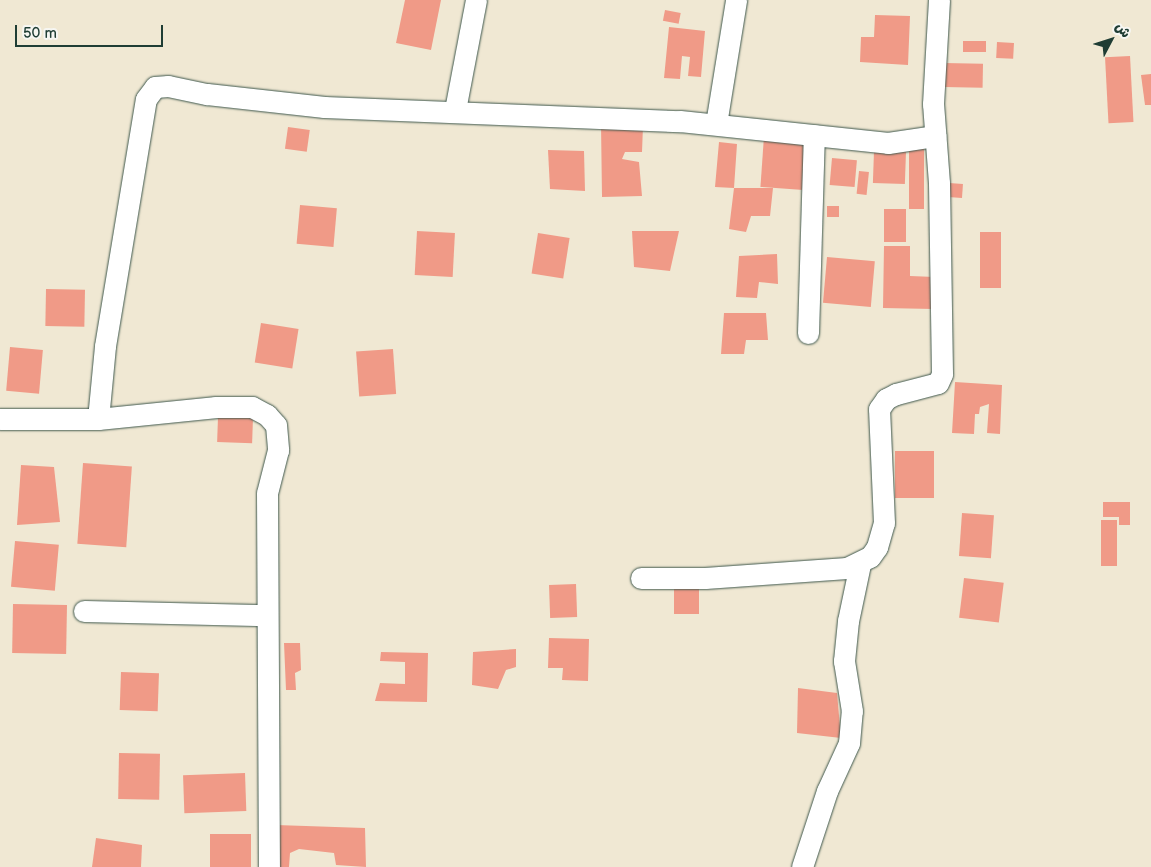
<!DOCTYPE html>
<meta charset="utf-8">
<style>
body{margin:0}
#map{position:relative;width:1151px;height:867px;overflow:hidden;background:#f0e8d3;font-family:"Balsamiq Sans","Playpen Sans Arabic",sans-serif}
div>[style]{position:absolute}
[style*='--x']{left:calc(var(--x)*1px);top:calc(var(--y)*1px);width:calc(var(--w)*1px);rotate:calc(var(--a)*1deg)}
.building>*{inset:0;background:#f09a87;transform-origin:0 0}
.roads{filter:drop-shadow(0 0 1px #3e574c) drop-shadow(0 0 1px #3e574c)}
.minor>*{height:21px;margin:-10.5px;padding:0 10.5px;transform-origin:10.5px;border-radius:10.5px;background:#fff}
span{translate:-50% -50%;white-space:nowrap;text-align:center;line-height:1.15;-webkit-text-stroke:4px #f6f6f2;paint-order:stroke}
.north{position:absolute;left:1086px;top:15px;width:50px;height:50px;-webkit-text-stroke:4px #f6f6f2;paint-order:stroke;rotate:50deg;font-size:14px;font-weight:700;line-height:20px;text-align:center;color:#1f3d34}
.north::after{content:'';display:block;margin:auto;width:18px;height:22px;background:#1f3d34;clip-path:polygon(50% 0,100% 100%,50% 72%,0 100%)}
.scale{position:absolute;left:15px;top:25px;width:148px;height:22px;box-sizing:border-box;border:2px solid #1f3d34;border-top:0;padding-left:6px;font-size:15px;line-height:18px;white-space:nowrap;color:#1f3d34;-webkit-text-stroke:4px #f6f6f2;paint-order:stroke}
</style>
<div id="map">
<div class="building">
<i style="clip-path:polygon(405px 0,441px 0,431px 50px,396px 43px)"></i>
<i style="left:665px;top:10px;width:16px;height:11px;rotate:11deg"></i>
<i style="clip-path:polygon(875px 15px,910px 16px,908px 65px,860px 62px,861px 37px,874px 37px)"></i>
<i style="clip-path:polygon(669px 27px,705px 31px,701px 77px,688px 76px,690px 57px,682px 56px,680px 79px,664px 78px)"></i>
<i style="left:963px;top:41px;width:23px;height:11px"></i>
<i style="left:997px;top:42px;width:17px;height:16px;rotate:3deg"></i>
<i style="left:1130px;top:56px;width:66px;height:25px;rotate:87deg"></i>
<i style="left:944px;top:63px;width:39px;height:24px;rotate:1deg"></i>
<i style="clip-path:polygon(1151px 74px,1151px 105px,1145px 105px,1141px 75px)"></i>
<i style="clip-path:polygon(601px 124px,643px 126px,642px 152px,625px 152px,622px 159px,639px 162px,642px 196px,602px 197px)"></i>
<i style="left:288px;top:127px;width:22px;height:22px;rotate:8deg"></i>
<i style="left:764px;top:136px;width:43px;height:51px;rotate:4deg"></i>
<i style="clip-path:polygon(719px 142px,737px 144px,734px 188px,773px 188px,770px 216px,751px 216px,746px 232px,729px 229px,734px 188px,715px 187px)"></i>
<i style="left:909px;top:148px;width:15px;height:61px"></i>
<i style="clip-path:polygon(548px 150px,584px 151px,585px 191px,550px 189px)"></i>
<i style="left:874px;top:151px;width:32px;height:32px;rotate:2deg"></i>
<i style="left:832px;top:158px;width:25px;height:27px;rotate:5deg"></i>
<i style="left:859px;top:171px;width:10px;height:23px;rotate:6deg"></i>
<i style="left:949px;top:183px;width:14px;height:14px;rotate:4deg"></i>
<i style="left:300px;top:205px;width:37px;height:39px;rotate:5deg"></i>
<i style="left:827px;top:206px;width:12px;height:11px"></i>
<i style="left:884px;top:209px;width:22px;height:33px"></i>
<i style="left:417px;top:231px;width:38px;height:44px;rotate:3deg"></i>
<i style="clip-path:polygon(632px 231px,679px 231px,670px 271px,634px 267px)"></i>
<i style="left:980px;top:232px;width:21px;height:56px"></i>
<i style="left:538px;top:233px;width:32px;height:41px;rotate:9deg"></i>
<i style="clip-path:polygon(884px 246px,910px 246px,910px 276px,935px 277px,934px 309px,883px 308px)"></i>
<i style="clip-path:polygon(777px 254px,778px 284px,759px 282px,757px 298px,736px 297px,739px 256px)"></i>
<i style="left:827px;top:257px;width:48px;height:46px;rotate:5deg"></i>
<i style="left:46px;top:289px;width:39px;height:37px;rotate:1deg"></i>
<i style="clip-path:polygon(724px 313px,766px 313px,768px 340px,746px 340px,744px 354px,721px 354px)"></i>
<i style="left:261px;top:323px;width:38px;height:40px;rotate:9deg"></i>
<i style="left:10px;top:347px;width:33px;height:44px;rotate:5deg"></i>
<i style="left:393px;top:349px;width:45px;height:37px;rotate:86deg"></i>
<i style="clip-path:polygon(955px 382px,1002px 385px,1000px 434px,987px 433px,989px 404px,980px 407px,979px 414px,975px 414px,974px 434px,952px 433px)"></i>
<i style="left:218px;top:417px;width:35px;height:25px;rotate:2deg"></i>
<i style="left:895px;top:451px;width:39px;height:47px"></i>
<i style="left:83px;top:463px;width:49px;height:81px;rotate:4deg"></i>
<i style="clip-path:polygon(21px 465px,54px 467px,60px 522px,17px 525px)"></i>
<i style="clip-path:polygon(1103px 502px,1130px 502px,1130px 525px,1119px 525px,1119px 517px,1103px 517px)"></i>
<i style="left:962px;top:513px;width:32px;height:43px;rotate:4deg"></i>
<i style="left:1101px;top:520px;width:16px;height:46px"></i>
<i style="left:15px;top:541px;width:44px;height:46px;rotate:5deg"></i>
<i style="left:964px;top:578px;width:40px;height:40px;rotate:7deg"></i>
<i style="left:576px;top:584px;width:33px;height:27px;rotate:88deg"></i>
<i style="left:674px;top:585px;width:25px;height:29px"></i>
<i style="left:13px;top:604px;width:54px;height:49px;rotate:1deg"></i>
<i style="clip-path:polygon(549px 638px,589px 639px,588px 681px,562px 680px,563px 668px,548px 668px)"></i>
<i style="clip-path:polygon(284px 643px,300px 643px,301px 670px,295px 673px,296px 690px,286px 690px)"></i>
<i style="clip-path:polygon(516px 649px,516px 667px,506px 670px,498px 689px,472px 685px,473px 652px)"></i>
<i style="clip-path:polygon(381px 652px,428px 653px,427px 702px,375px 701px,380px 683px,405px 684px,405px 662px,380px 661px)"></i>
<i style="left:121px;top:672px;width:38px;height:38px;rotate:2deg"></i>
<i style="clip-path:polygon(798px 688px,837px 693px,841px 738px,797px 733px)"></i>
<i style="left:119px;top:753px;width:41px;height:46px;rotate:1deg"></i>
<i style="left:245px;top:773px;width:38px;height:62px;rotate:88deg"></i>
<i style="clip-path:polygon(276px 825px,365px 828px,366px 867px,336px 865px,334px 853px,299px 849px,290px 853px,289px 867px,275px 867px)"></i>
<i style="left:210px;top:834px;width:41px;height:33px"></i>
<i style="clip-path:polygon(96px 838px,142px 845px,141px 867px,92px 867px)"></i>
</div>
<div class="roads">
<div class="minor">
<i style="--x:455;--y:110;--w:112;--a:-79.2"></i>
<i style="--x:716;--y:124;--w:126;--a:-80.8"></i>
<i style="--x:808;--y:333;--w:198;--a:-88.3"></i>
<i style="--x:0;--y:419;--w:98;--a:0"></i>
<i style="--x:98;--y:419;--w:119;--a:-5.8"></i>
<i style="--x:216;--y:407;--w:36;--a:0"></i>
<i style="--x:252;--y:407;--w:17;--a:28"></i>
<i style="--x:267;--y:415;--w:13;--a:48"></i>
<i style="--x:276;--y:425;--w:25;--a:85"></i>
<i style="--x:278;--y:450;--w:44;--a:104.3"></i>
<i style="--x:267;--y:493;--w:374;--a:89.7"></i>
<i style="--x:98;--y:419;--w:73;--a:-84.5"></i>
<i style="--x:105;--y:346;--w:250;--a:-80.6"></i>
<i style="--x:146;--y:99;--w:15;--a:-53"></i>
<i style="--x:155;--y:87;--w:13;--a:-4"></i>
<i style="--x:168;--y:86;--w:40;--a:12"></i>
<i style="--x:207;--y:94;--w:118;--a:6.3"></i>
<i style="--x:324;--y:107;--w:356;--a:2.3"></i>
<i style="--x:680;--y:121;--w:209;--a:6"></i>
<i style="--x:888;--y:143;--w:48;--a:-8.5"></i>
<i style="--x:641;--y:578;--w:64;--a:0"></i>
<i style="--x:705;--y:578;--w:142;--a:-4"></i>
<i style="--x:847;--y:568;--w:25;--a:-26"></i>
<i style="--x:870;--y:557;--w:12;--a:-55"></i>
<i style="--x:877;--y:547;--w:25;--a:-74"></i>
<i style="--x:884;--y:523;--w:114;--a:-92.5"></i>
<i style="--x:879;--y:409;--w:12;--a:-55"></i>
<i style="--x:886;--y:399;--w:11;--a:-27"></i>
<i style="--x:896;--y:394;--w:43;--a:-14.7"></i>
<i style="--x:938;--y:383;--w:10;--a:-66"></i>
<i style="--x:942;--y:374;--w:191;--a:-90.9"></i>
<i style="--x:939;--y:183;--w:79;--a:-94.3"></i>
<i style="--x:933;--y:104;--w:104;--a:-86.7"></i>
<i style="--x:84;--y:611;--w:183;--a:1.3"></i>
<i style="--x:802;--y:867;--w:80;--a:-71.8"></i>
<i style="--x:827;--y:791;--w:53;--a:-65.4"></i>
<i style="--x:849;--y:743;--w:32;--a:-85"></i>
<i style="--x:852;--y:711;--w:51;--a:-99.1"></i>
<i style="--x:844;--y:661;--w:40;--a:-84.3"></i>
<i style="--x:848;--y:621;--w:58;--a:-78.1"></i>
</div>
</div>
<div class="north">ش</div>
<div class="scale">50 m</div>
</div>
